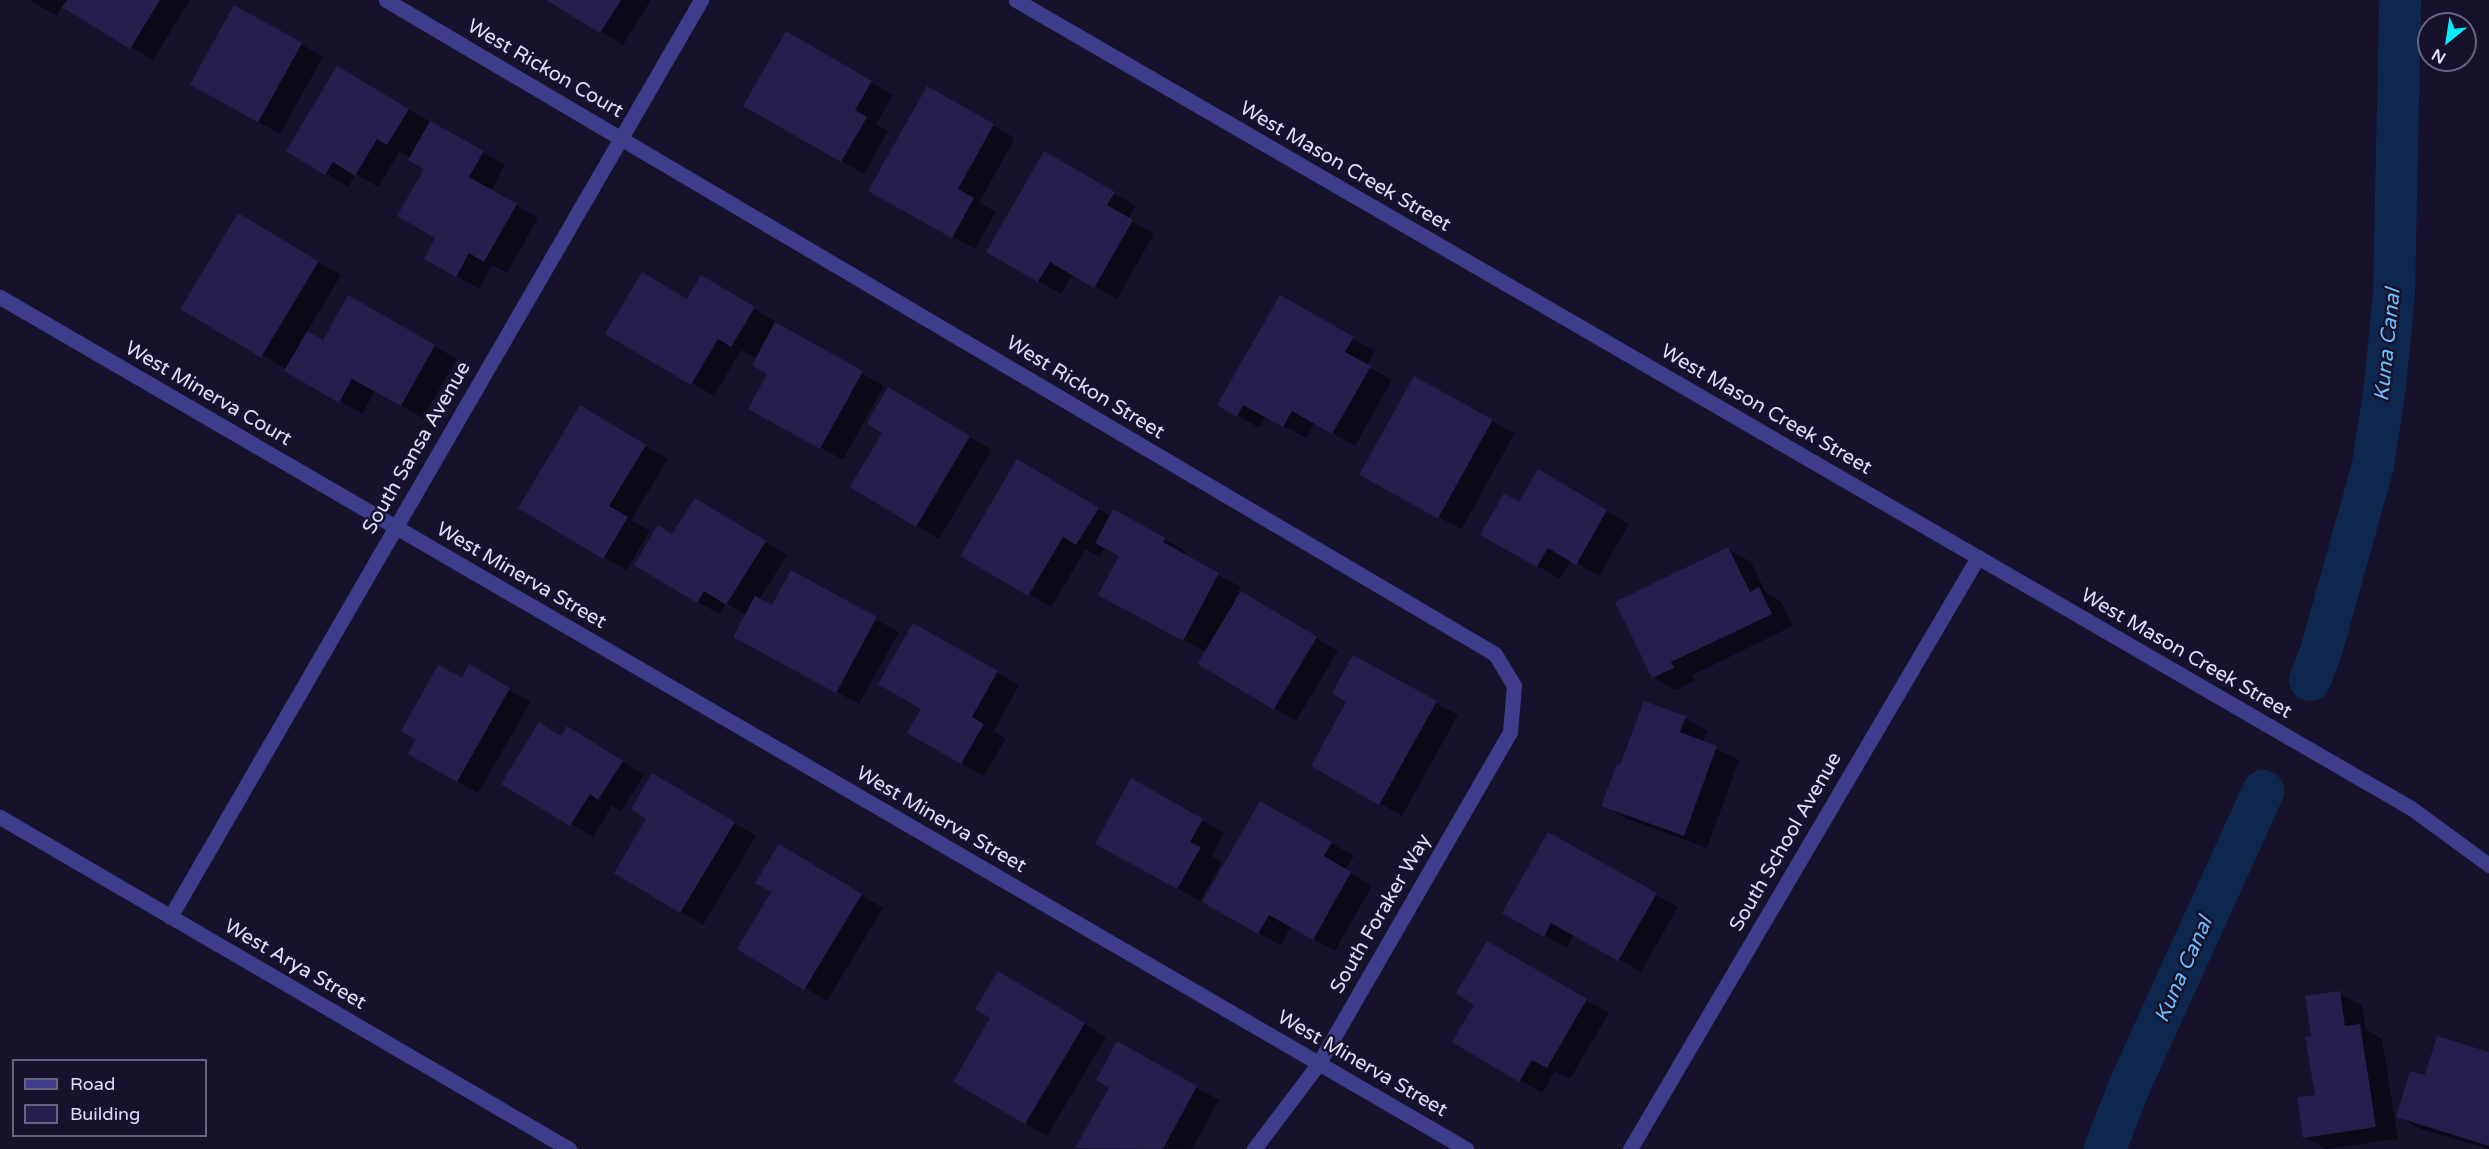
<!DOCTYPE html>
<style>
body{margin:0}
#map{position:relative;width:2489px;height:1149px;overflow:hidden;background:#16122c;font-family:"Varela Round",sans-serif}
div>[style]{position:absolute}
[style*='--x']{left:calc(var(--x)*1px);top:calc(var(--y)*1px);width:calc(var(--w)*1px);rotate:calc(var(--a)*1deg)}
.shadow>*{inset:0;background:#0007;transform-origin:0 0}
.canal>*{height:42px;margin:-21px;padding:0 21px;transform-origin:21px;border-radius:21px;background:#0e274f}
.building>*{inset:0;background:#261e4d;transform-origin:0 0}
.minor>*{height:15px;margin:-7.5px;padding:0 7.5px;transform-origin:7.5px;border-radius:7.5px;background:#3e3d8b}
span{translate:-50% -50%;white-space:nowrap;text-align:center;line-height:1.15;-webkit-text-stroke:5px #16122c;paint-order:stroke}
.street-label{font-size:20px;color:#e0ddff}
.water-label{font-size:21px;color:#6cbefe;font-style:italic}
.legend{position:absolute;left:12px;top:1059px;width:195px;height:78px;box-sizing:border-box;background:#16122c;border:2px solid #676380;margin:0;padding:8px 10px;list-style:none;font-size:18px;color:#e0ddff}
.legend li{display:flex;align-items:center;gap:12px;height:30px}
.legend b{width:30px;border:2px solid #676380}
.north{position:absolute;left:2417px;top:12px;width:60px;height:60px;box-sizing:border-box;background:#16122c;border:2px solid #676380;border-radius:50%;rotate:210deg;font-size:16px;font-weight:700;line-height:24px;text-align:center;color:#e0ddff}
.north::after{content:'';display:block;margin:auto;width:21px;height:27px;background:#0bebfd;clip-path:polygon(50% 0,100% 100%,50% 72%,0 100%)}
</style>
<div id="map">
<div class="shadow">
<i style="clip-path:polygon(29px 0,190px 0,153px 60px,62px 6px,57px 16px)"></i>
<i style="clip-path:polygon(549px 0,651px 0,623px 45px)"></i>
<i style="clip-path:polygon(786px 33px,893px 95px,876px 124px,888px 131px,864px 174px,745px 105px)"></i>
<i style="clip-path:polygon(301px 44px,323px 57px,280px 134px,214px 97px)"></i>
<i style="clip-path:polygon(360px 81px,505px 165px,491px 191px,538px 218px,507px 273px,492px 265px,479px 289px,426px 258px,437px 237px,426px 168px,400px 151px,378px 187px,356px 174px,348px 187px,288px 150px)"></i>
<i style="clip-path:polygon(927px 88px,1015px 138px,979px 203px,996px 212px,975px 249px,870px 190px)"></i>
<i style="clip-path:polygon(1045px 153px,1136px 206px,1128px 219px,1154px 234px,1117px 299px,1073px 274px,1061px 294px,988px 252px)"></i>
<i style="clip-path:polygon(238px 215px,341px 275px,307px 332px,323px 342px,349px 297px,457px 359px,423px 418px,375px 391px,362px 414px,183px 308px)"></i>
<i style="clip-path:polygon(701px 277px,776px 322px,775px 324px,884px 386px,843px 460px,772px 421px,769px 374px,757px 359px,741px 350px,714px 396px,607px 333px,687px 300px)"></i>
<i style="clip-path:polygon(1281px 297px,1375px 351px,1367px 366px,1392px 380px,1355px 446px,1315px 423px,1306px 438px,1266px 416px,1259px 428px,1219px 404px)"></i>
<i style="left:1415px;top:378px;width:114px;height:110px;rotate:29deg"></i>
<i style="clip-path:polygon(889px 389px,992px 450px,939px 539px,852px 487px,884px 432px)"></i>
<i style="clip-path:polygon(602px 420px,668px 459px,631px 520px,650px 531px,626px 570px,520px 508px)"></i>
<i style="clip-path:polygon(1017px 462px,1110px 516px,1114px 511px,1187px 552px,1184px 556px,1241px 587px,1234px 600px,1236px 601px,1241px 593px,1338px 651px,1296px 721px,1199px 663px,1206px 652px,1122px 607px,1121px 556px,1105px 547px,1099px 557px,1086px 549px,1051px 607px,962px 555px)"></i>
<i style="clip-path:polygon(1538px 471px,1629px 524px,1599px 576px,1571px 560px,1560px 579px,1482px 534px,1519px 504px)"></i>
<i style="clip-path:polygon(717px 512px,787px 555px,759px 600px,772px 607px,791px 573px,899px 632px,859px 704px,757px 649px,747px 615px,726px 603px,720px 614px,697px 602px,673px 536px)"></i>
<i style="clip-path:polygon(1728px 549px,1751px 562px,1766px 593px,1781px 602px,1793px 626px,1693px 675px,1695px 681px,1675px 690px,1653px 677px)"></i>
<i style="clip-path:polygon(914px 625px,1019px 685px,994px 731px,1006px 738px,984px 776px,909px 733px,923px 708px)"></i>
<i style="clip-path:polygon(1354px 657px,1458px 715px,1402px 816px,1313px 765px,1348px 701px)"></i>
<i style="left:470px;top:667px;width:70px;height:105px;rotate:30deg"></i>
<i style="clip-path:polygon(1685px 718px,1707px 731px,1703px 742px,1739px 760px,1707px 848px,1625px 818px,1603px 805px,1621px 767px)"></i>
<i style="clip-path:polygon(562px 737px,589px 741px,644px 775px,621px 811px,612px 806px,593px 837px,571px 824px)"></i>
<i style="clip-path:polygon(653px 775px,756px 836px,703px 925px,616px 873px,648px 818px)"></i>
<i style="clip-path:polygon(1132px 781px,1224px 833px,1212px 856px,1222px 862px,1200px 901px,1097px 843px)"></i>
<i style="clip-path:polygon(1260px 803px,1354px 856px,1345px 870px,1372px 886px,1335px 951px,1291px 926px,1281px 946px,1204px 902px)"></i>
<i style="clip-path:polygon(1548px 834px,1678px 907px,1641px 972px,1574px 934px,1567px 948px,1504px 912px)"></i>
<i style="clip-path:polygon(802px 859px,883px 908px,827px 1001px,805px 988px)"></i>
<i style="clip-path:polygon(1488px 943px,1609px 1013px,1570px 1079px,1555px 1071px,1542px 1093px,1454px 1042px,1476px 1004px)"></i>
<i style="clip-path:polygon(998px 973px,1106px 1037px,1047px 1136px,955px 1082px,992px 1017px)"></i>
<i style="clip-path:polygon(2339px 993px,2362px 1006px,2366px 1029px,2382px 1039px,2398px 1139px,2326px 1149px,2305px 1137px)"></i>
<i style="clip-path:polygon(1117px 1043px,1219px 1100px,1192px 1149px,1077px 1147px,1111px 1087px)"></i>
<i style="clip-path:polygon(2489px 1053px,2489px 1149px,2420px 1129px,2397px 1116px,2426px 1077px)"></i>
</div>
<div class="canal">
<i style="--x:2310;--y:680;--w:34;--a:-69"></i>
<i style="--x:2322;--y:648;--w:190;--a:-74.4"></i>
<i style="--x:2373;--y:465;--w:80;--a:-81.4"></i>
<i style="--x:2385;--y:386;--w:92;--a:-84.4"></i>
<i style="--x:2394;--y:294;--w:294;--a:-88.8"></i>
<i style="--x:2105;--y:1149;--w:66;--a:-68.8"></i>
<i style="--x:2129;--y:1087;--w:325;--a:-65.6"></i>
</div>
<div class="building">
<i style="clip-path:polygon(67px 0,160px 0,130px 49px,62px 7px)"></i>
<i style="clip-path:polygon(546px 0,621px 0,600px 33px)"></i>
<i style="left:234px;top:5px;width:78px;height:91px;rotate:29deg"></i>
<i style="clip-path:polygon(786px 31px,872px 81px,855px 110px,867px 117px,841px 162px,743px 106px)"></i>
<i style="clip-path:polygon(337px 66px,409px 109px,387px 145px,377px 139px,355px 176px,333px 162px,325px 175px,286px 151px)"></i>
<i style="clip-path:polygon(927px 86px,994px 124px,958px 189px,974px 198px,952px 238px,868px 191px)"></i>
<i style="clip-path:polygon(430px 121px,484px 151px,469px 177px,517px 204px,484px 262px,469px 253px,456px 277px,424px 259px,435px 238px,397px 216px,424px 169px,408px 160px)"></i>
<i style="clip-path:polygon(1044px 151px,1115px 192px,1107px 205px,1133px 220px,1094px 288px,1050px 262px,1038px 282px,986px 252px)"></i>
<i style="left:238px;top:213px;width:94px;height:112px;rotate:31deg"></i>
<i style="clip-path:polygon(642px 272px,687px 299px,701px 275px,755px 307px,731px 347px,718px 339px,691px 385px,605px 334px)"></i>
<i style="clip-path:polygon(348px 295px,435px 345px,401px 406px,352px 379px,339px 403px,284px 371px,307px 331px,323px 340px)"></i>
<i style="clip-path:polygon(1280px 295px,1354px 337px,1345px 352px,1371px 366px,1332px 434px,1292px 411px,1283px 427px,1243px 405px,1237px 417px,1217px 405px)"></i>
<i style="clip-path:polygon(775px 322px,863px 371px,820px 449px,748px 409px,767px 374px,752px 365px)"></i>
<i style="left:1414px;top:376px;width:90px;height:113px;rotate:29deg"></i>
<i style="clip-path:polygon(888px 387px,970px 436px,916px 527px,850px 487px,882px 433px,867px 423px)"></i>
<i style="clip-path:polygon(580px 405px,646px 445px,609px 506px,628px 517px,603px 559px,518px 508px)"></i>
<i style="clip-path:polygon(1017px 459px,1099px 508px,1076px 545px,1063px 537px,1028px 596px,960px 556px)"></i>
<i style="clip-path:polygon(1538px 469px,1607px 510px,1576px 565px,1548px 548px,1537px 567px,1480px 535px,1504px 493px,1519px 502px)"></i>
<i style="clip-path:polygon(695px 498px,766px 541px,726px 605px,704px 591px,697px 603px,634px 565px,658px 525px,672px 534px)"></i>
<i style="clip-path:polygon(1113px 509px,1165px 538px,1163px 542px,1219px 573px,1183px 641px,1098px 595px,1119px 556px,1095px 543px)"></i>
<i style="clip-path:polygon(1728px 547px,1750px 592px,1759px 587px,1772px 614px,1671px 662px,1674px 668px,1652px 678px,1615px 602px)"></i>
<i style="clip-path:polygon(791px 570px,877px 617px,836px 693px,733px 637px,755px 596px,772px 605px)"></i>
<i style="left:1241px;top:591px;width:89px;height:85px;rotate:31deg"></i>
<i style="clip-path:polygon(913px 623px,998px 671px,972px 717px,984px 724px,961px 764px,907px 733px,921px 709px,878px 684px)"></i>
<i style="clip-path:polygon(1353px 655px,1437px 701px,1379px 805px,1311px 766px,1346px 702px,1332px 693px)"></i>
<i style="clip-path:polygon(469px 664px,510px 688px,457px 782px,408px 754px,416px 739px,401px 731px,438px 665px,462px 678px)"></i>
<i style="clip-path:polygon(1644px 701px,1686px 716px,1680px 732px,1717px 746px,1684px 836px,1601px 806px,1617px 764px,1620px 765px)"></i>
<i style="clip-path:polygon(539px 722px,561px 736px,567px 726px,623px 761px,598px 800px,590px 794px,570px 826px,501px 784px)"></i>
<i style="clip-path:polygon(652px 773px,735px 822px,680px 913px,614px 873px,646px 819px,631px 809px)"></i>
<i style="clip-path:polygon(1131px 778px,1203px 819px,1190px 842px,1201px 847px,1177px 889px,1095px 844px)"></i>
<i style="clip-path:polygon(1260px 801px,1332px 842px,1324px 856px,1351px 872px,1313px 940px,1269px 915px,1258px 934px,1202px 902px)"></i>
<i style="clip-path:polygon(1548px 832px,1657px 893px,1618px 961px,1551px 923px,1544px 937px,1502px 913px)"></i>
<i style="clip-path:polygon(779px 844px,862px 894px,804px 990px,737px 949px,771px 892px,755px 883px)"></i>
<i style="clip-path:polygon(1487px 941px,1587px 999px,1547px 1068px,1532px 1060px,1519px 1082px,1452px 1042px,1474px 1005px,1456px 993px)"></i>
<i style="clip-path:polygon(998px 971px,1085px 1023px,1025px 1124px,953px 1082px,990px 1018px,975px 1009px)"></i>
<i style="clip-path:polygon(2340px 991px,2345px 1026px,2360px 1024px,2376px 1127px,2303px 1138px,2297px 1097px,2315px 1095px,2305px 1037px,2311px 1036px,2305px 996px)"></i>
<i style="clip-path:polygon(2437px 1036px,2489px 1052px,2489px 1146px,2396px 1117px,2410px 1071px,2425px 1075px)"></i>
<i style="clip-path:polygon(1117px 1041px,1197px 1086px,1163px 1149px,1075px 1148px,1109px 1088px,1096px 1080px)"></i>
</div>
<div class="minor">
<i style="--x:386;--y:0;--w:1287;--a:30.53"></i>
<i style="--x:1495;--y:654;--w:37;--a:59"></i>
<i style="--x:1514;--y:686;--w:46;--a:95"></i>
<i style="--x:1510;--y:732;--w:382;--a:120"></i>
<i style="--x:1319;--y:1063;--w:108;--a:127.1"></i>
<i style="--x:1016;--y:0;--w:1612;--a:30.08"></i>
<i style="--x:2411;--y:808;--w:97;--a:36.2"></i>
<i style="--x:0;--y:297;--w:1696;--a:30.16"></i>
<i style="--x:0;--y:817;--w:659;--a:30.26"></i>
<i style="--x:170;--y:917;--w:1060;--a:-59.93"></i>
<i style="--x:1630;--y:1149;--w:687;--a:-59.55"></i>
</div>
<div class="street-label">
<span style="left:545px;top:69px;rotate:30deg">West Rickon Court</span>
<span style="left:1345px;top:167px;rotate:30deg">West Mason Creek Street</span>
<span style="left:1085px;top:388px;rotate:31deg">West Rickon Street</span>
<span style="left:208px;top:394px;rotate:30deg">West Minerva Court</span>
<span style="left:1766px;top:410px;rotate:30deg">West Mason Creek Street</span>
<span style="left:417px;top:448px;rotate:-60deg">South Sansa Avenue</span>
<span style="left:521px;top:576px;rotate:30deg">West Minerva Street</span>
<span style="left:2186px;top:654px;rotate:30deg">West Mason Creek Street</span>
<span style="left:941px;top:820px;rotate:30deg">West Minerva Street</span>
<span style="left:1786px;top:842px;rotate:-60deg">South School Avenue</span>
<span style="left:1381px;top:914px;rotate:-60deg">South Foraker Way</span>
<span style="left:295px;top:965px;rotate:30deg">West Arya Street</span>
<span style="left:1362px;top:1064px;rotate:30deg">West Minerva Street</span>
</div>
<div class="water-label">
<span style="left:2388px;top:345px;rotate:-84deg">Kuna Canal</span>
<span style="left:2184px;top:970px;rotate:-66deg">Kuna Canal</span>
</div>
<ul class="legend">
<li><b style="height:8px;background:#3e3d8b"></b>Road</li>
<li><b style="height:16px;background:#261e4d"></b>Building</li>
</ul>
<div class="north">N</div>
</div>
